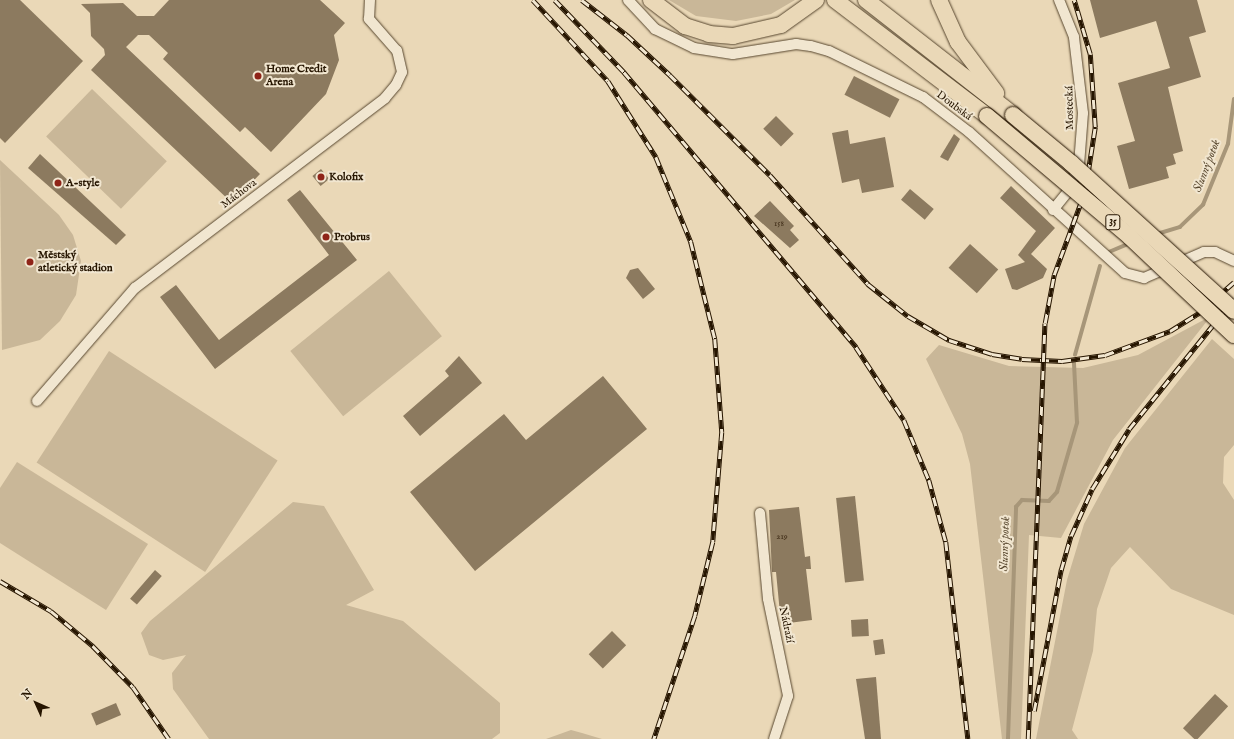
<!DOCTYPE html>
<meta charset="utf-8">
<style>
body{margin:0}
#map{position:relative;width:1234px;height:739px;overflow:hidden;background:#ead8b7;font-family:"IM FELL English",serif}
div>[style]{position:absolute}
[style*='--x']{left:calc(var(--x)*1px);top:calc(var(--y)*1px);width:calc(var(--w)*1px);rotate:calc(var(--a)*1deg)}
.green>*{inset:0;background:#c9b798;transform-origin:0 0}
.stream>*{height:3.5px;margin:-1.75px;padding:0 1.75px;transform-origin:1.75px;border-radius:1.75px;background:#a79679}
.building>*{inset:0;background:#8c7a5f;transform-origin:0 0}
.roads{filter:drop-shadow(0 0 1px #57462e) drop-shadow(0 0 1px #57462e)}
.minor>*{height:10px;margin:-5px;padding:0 5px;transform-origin:5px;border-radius:5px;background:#f1e6d0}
.trunk>*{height:16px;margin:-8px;padding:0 8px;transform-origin:8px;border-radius:8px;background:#ead8b7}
.rail>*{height:4.5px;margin-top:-2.25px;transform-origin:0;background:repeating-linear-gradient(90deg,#f1e6d0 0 9px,#261500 0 18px);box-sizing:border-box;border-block:1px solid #261500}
.bridges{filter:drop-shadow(0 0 1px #261500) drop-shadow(0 0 1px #261500)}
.trunk-bridge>*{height:16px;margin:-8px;padding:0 8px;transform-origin:8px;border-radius:8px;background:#ead8b7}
.dots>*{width:11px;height:11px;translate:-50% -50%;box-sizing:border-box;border:2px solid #f1e6d0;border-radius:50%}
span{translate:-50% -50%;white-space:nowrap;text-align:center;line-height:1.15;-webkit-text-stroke:4px #f1e6d0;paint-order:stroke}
.number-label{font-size:9px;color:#402e18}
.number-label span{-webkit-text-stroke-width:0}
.shield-label span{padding:1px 3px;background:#f1e6d0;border:1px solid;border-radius:3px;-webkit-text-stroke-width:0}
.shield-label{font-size:10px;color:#261500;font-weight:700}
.poi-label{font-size:11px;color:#261500;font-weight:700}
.left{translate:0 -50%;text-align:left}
.street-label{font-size:11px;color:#261500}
.water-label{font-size:12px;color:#5a4930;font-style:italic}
.north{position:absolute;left:16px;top:683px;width:40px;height:40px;-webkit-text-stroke:3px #f1e6d0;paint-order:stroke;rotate:315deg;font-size:11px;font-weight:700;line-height:16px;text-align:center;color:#261500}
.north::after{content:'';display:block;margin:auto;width:14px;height:18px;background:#261500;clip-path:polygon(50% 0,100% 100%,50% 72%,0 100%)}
</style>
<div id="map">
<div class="green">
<i style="clip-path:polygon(669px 0,795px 0,771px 14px,736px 21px,696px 16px)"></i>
<i style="left:92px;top:89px;width:104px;height:66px;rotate:44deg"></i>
<i style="clip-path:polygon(0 160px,59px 215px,73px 235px,81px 261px,76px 295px,60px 321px,40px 340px,2px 350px)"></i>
<i style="left:389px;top:271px;width:84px;height:127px;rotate:51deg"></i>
<i style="clip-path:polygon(1211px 316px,1113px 440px,1061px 538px,1029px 535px,1021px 739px,1002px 739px,970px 464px,962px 434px,926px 359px,939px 345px,1009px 366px,1083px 368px,1138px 355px)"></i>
<i style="clip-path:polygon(1212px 339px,1234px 359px,1234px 445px,1224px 457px,1223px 483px,1234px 500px,1234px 615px,1171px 589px,1130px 547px,1111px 568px,1097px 609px,1093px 651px,1072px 730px,1078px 739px,1036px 739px,1067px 580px,1084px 524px,1125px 448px)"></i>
<i style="left:109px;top:351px;width:201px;height:133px;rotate:33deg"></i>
<i style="clip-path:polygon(17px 462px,148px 544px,106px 610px,0 543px,0 488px)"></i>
<i style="clip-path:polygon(293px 502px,324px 506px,374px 590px,346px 605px,403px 621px,500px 703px,500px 733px,492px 739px,209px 739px,173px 689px,172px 673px,186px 655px,163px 660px,149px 655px,141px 633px,150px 621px)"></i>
<i style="clip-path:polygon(571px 730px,582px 733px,602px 739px,546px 739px)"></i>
</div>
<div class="stream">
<i style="--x:1157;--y:234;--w:24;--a:-17"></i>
<i style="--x:1180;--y:227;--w:32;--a:-44"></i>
<i style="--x:1203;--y:205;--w:66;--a:-67.7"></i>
<i style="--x:1228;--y:144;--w:45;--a:-82.4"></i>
<i style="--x:1109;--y:252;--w:23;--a:-23"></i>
<i style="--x:1075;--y:355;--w:92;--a:-74.3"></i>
<i style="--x:1008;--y:739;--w:232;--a:-88"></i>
<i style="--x:1016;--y:507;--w:9;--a:-49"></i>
<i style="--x:1022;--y:500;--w:27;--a:2"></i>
<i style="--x:1049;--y:501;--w:12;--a:-48"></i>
<i style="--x:1057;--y:492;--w:72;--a:-73.8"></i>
<i style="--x:1077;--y:423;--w:60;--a:-92.9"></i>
</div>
<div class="building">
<i style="clip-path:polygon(0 0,20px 0,83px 61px,5px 143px,0 138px)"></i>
<i style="clip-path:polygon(169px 0,320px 0,345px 23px,334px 35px,339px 60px,326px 94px,271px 152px,245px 127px,240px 132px,163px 59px,168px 53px,149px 35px,138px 35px,126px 47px,260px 174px,232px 203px,91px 70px,105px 55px,104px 49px,91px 36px,90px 13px,81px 4px,123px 3px,137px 16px,154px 16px)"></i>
<i style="clip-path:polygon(1090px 0,1197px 0,1206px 32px,1189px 37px,1201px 77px,1168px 87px,1183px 151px,1173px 154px,1176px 164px,1166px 167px,1169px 178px,1129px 189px,1117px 146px,1135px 141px,1118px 83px,1170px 68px,1156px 21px,1100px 38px)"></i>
<i style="left:854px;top:76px;width:51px;height:21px;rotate:27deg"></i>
<i style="left:776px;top:116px;width:25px;height:18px;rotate:45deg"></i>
<i style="clip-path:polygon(848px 130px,850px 144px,885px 137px,894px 187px,862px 193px,859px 179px,842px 183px,832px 133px)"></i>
<i style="clip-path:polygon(954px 134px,960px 139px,948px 161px,940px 157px)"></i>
<i style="clip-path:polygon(40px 154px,126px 235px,116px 245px,28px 168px)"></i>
<i style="left:321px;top:169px;width:13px;height:11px;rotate:51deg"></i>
<i style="clip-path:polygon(1011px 186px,1055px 228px,1031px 254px,1047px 269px,1043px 278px,1017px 290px,1012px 289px,1005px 269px,1025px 262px,1018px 255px,1036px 231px,1000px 198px)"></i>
<i style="left:910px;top:189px;width:31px;height:14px;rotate:40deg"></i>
<i style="clip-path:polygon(300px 190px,357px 260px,215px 369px,160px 297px,176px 285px,219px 340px,329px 255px,287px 200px)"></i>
<i style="clip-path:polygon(770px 201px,794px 226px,790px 230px,799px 240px,790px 248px,754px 216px)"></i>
<i style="left:970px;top:244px;width:38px;height:32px;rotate:42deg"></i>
<i style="clip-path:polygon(638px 268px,655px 289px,643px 299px,626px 278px,630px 270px)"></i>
<i style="clip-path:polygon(459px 356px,482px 383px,420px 436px,403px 416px,449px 376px,445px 371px)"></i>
<i style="clip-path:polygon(603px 376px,647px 429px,475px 571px,410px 492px,504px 414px,526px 440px)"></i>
<i style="left:855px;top:496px;width:85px;height:19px;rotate:84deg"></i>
<i style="clip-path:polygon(799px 507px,805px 557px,810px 556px,811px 569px,806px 569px,812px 620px,781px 624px,776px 572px,772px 572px,769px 510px)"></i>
<i style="left:155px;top:570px;width:9px;height:38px;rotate:41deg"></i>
<i style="left:868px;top:619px;width:17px;height:17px;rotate:87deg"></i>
<i style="left:612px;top:631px;width:20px;height:33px;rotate:45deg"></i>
<i style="left:883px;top:639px;width:15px;height:10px;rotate:82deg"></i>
<i style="clip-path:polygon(876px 677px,881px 739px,865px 739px,856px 679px)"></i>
<i style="left:1215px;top:694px;width:18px;height:47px;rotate:43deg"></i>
<i style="left:116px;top:703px;width:13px;height:27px;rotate:67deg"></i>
</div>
<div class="roads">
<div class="minor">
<i style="--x:628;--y:0;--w:40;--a:47"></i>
<i style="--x:655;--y:29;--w:43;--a:26"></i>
<i style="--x:694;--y:48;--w:39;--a:9"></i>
<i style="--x:733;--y:54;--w:64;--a:-9"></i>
<i style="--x:796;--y:44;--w:15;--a:8"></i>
<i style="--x:811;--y:46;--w:19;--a:16"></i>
<i style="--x:829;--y:51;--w:105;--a:26.1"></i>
<i style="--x:923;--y:97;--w:58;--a:37.3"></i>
<i style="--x:969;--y:132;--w:210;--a:42.1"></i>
<i style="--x:1125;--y:273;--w:20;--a:15"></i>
<i style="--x:1144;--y:278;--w:65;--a:-23.4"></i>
<i style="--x:1204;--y:252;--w:11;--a:0"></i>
<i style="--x:1215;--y:252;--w:21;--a:25"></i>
<i style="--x:1053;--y:210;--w:22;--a:-51"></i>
<i style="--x:1067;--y:193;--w:30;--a:-67"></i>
<i style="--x:1079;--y:165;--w:52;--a:-85.6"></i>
<i style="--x:1083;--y:113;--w:77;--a:-96.8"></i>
<i style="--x:1074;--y:37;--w:40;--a:-112"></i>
<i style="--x:37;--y:401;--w:150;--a:-49.1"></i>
<i style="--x:135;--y:288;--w:314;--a:-37.2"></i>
<i style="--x:385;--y:98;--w:17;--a:-50"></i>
<i style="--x:396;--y:85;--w:14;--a:-65"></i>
<i style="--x:402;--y:72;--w:22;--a:-103"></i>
<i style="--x:397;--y:51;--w:43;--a:-131.2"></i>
<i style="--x:369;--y:19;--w:19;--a:-87"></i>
<i style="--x:760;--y:513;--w:86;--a:84.7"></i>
<i style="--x:768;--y:599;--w:99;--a:78.3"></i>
<i style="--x:788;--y:696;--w:45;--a:108"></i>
</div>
<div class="trunk">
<i style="--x:651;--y:0;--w:43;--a:37.4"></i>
<i style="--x:685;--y:26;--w:25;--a:18"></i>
<i style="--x:709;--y:34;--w:24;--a:5"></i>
<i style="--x:733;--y:36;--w:49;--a:-12.9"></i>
<i style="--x:781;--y:25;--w:43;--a:-35.5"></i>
<i style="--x:835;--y:0;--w:191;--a:37.3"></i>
<i style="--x:866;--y:0;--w:187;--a:38"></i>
<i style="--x:939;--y:0;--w:46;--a:65.7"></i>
<i style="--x:958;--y:42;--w:64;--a:53.3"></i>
</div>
</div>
<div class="rail">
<i style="--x:533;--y:0;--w:110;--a:47.2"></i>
<i style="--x:608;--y:81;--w:90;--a:57.7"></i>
<i style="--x:656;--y:157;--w:92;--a:67.6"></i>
<i style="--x:691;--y:242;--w:100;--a:76.1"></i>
<i style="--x:715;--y:339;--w:93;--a:85.7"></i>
<i style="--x:722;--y:432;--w:110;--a:94.7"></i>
<i style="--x:713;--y:542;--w:76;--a:103.7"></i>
<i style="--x:695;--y:616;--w:130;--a:108.4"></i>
<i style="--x:555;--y:0;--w:100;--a:46.2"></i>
<i style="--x:624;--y:72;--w:360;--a:49.8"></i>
<i style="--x:856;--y:347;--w:87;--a:56.7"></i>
<i style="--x:904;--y:420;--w:65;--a:67.4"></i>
<i style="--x:929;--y:480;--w:64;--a:74.7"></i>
<i style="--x:946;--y:542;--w:198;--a:83.6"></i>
<i style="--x:582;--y:0;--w:57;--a:37.9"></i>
<i style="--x:627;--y:35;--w:59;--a:42.9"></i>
<i style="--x:670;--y:75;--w:141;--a:45"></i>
<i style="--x:770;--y:175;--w:147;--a:48"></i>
<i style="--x:868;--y:284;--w:51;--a:38.7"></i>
<i style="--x:908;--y:316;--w:48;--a:30.3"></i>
<i style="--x:949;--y:340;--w:45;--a:18"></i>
<i style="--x:992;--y:354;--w:30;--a:9"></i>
<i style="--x:1022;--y:359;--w:40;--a:2.9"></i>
<i style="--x:1062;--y:361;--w:43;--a:-7.9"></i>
<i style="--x:1105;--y:355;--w:69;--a:-20.3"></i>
<i style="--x:1170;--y:331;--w:36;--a:-32"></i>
<i style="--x:1200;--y:312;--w:45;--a:-41.4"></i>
<i style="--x:0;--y:581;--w:59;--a:30.5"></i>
<i style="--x:51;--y:611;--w:55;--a:39.8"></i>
<i style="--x:93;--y:646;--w:57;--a:45.7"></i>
<i style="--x:133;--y:687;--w:63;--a:55.3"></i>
<i style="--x:1034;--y:711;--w:144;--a:-79.2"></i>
<i style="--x:1061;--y:570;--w:35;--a:-74"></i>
<i style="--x:1071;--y:536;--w:51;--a:-65.9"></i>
<i style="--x:1092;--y:489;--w:70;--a:-58.3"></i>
<i style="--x:1129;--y:429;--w:167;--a:-51.1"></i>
<i style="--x:1028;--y:739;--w:416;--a:-87.7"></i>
<i style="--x:1045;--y:323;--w:49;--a:-79.4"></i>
<i style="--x:1054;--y:275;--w:90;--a:-69.7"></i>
<i style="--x:1085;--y:191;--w:65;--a:-81.1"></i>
<i style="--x:1095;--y:127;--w:73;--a:-93.9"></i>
<i style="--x:1090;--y:54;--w:56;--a:-106.5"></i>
</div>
<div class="bridges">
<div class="trunk-bridge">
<i style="--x:1013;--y:115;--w:75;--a:39.6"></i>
<i style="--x:1071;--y:163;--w:220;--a:42.2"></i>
<i style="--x:987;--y:116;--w:187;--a:40.2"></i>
<i style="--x:1130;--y:237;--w:143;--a:43.3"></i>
</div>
</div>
<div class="dots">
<i style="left:258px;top:76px;background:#8f2418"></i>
<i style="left:321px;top:177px;background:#8f2418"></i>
<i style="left:58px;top:183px;background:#8f2418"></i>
<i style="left:326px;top:237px;background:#8f2418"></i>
<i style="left:30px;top:262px;background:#8f2418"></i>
</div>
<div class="number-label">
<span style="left:779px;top:224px">158</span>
<span style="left:782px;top:537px">219</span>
</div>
<div class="shield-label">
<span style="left:1113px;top:222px">35</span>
</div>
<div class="poi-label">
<span class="left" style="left:266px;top:76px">Home Credit<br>Arena</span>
<span class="left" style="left:329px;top:177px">Kolofix</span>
<span class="left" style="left:66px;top:183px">A-style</span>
<span class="left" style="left:334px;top:237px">Probrus</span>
<span class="left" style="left:38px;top:262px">Městský<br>atletický stadion</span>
</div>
<div class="street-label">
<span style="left:954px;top:106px;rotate:37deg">Doubská</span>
<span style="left:1070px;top:108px;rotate:-91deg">Mostecká</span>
<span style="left:239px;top:194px;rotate:-37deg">Máchova</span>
<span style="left:786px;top:625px;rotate:78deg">Nádraží</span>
</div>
<div class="water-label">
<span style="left:1207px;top:166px;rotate:-69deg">Slunný potok</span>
<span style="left:1005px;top:544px;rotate:-88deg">Slunný potok</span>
</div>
<div class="north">N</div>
</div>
